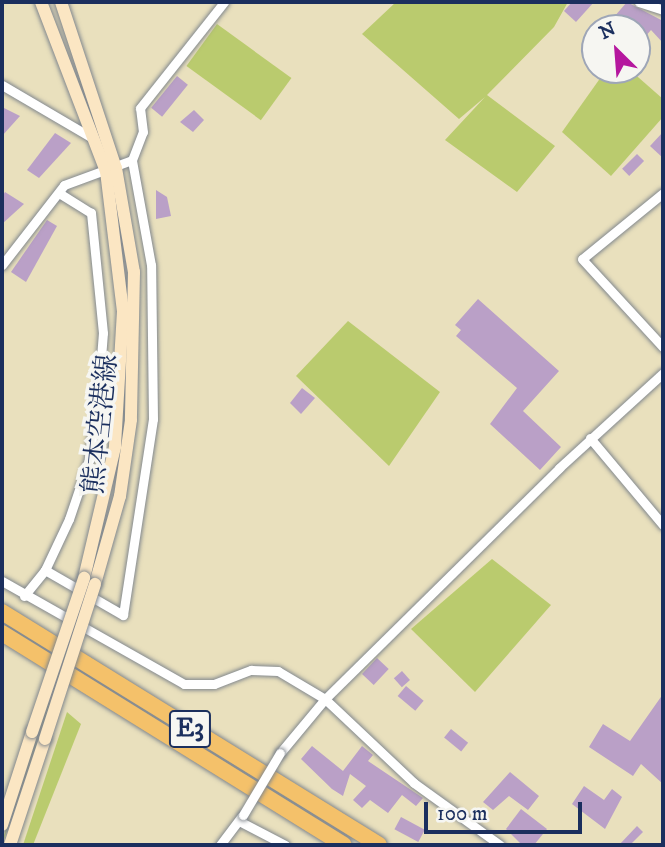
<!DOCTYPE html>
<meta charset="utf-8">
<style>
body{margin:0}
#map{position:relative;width:665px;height:847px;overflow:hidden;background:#e9e0bd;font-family:"IM FELL DW Pica","Noto Serif JP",serif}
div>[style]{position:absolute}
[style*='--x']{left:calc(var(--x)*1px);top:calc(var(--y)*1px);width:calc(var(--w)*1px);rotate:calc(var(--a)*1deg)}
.green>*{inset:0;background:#bacb6e;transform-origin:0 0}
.building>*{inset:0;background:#baa0c7;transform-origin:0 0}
.roads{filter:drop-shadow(0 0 2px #82888e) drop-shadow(0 0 2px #82888e)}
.street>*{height:9px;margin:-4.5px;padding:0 4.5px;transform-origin:4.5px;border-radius:4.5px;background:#fff}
.secondary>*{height:12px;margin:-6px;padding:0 6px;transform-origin:6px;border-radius:6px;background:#fbe6c3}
.highway>*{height:16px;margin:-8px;padding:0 8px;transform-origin:8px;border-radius:8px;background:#f4c16a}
.bridges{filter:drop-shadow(0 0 2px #82888e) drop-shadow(0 0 2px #82888e)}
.street-bridge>*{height:9px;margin:-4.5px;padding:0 4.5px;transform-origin:4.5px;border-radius:4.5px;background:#fff}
.secondary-bridge>*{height:12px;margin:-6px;padding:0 6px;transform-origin:6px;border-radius:6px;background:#fbe6c3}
span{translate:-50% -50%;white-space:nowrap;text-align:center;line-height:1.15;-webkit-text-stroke:7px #f6f6f2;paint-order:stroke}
.shield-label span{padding:2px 5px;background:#f6f6f2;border:2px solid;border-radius:5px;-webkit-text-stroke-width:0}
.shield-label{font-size:26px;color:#1b2f5e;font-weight:700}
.street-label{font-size:28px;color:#1b2f5e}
.frame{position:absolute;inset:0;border:4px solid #1b2f5e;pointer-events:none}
.north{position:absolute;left:581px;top:14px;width:70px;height:70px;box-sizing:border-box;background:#f6f6f2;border:2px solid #9ea6b7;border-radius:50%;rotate:335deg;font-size:19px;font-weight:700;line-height:28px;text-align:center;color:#1b2f5e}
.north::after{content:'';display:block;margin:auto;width:24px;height:32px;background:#b5179e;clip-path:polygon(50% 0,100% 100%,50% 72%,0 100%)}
.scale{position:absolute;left:424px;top:802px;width:158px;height:32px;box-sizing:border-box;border:4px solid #1b2f5e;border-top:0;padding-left:9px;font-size:21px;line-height:24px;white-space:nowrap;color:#1b2f5e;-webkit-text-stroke:5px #f6f6f2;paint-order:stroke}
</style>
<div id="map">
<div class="green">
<i style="clip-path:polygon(396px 2px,568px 2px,554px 27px,487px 95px,555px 146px,517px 192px,445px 140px,485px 97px,459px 119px,362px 34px)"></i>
<i style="left:217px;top:24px;width:92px;height:52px;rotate:36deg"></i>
<i style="clip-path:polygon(606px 70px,630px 70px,663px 99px,663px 117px,611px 176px,562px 132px)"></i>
<i style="clip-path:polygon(348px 321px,440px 392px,389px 466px,296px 376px)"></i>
<i style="clip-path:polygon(492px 559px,551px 605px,475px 692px,411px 629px)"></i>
<i style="clip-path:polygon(48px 701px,51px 703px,2px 845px,2px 841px)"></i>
<i style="clip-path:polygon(67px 712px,81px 724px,33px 845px,23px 845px)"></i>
</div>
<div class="building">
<i style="clip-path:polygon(572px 2px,594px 2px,576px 22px,564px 11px)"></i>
<i style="clip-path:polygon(627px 2px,663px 21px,663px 43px,651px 30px,637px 46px,637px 28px,617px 28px,621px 23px,614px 17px)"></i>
<i style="left:177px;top:76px;width:14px;height:41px;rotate:39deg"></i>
<i style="clip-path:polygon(2px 107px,20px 116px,2px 136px)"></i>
<i style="clip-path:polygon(194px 110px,204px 120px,193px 132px,180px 122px)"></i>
<i style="clip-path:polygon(663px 132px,663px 158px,650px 146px)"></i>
<i style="clip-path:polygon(55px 133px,71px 143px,39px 178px,27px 170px)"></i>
<i style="left:637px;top:154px;width:10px;height:21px;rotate:45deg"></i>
<i style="clip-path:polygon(156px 190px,167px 197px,171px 216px,156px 219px)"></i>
<i style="clip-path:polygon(5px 192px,24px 204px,2px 224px,2px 197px)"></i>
<i style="clip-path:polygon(47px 220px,57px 226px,26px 282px,11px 272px)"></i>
<i style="clip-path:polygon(478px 299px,559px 371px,523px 411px,561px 447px,540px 470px,490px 424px,517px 388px,456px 336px,461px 330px,455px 325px)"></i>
<i style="clip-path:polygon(302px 388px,315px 398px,301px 414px,290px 403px)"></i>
<i style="left:377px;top:658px;width:16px;height:22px;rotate:43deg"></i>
<i style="left:402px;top:671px;width:12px;height:11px;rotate:48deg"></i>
<i style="left:406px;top:686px;width:23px;height:13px;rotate:40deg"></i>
<i style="clip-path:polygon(663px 694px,663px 784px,641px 764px,633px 776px,589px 747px,603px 724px,630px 741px)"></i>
<i style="left:451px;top:729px;width:22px;height:11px;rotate:39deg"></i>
<i style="clip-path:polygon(312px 746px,343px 771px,362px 746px,373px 755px,368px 761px,423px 798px,416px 806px,402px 795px,388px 813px,370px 800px,362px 808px,353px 800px,366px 786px,350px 774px,343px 796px,332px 789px,301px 759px)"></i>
<i style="clip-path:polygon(510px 772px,539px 796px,528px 810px,509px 796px,493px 810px,483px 802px)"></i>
<i style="clip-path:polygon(584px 786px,604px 800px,612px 789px,622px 797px,605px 829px,572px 804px)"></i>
<i style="clip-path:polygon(521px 809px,547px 829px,534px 845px,522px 845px,506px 829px)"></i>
<i style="left:401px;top:817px;width:27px;height:14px;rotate:28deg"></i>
<i style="clip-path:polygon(637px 826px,643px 832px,630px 845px,619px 845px)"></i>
</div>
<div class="roads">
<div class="street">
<i style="--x:639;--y:2;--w:25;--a:18"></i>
<i style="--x:2;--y:85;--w:107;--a:30.4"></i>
<i style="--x:663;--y:193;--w:104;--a:140.8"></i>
<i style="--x:582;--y:259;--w:120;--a:47.4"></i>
<i style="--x:2;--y:265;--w:101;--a:-52.2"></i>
<i style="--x:64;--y:185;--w:72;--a:-20.2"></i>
<i style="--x:132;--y:160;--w:30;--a:-69"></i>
<i style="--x:143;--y:132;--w:24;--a:-97"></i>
<i style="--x:140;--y:108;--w:135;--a:-51.6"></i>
<i style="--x:590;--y:438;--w:114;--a:50"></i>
<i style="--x:45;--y:570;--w:90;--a:30"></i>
<i style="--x:123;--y:615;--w:198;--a:-81.3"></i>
<i style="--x:153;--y:419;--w:154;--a:-90.7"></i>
<i style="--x:151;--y:265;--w:107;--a:-100.3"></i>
<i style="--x:2;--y:581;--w:209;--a:29.5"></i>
<i style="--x:184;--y:684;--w:30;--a:0"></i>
<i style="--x:214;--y:684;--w:40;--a:-21"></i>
<i style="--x:251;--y:670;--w:27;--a:2"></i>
<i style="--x:278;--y:671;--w:55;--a:30.8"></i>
<i style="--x:325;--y:699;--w:122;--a:43.3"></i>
<i style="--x:414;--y:783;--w:106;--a:35.8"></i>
<i style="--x:24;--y:596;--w:33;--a:-51"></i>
<i style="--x:45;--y:570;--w:56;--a:-64.8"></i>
<i style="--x:69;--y:519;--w:62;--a:-71.3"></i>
<i style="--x:89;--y:460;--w:65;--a:-82"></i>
<i style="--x:98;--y:396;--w:63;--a:-85.5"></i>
<i style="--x:103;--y:333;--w:121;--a:-95.7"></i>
<i style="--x:91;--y:213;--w:38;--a:-148"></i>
<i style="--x:280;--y:753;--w:70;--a:-50.2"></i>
<i style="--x:325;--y:699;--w:329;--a:-44.6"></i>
<i style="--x:559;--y:468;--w:141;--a:-42.4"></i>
<i style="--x:239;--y:821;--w:52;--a:27.6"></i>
<i style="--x:220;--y:845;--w:36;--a:-53"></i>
</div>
<div class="secondary">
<i style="--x:41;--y:2;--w:181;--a:69"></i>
<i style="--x:106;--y:171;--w:141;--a:83.1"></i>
<i style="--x:123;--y:311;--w:136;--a:93.4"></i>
<i style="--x:115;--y:447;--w:135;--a:103.3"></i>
<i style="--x:61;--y:2;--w:175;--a:71.7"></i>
<i style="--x:116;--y:168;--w:106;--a:80.2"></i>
<i style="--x:134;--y:272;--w:148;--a:91.2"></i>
<i style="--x:131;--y:420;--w:77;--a:98.2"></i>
<i style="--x:120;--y:496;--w:91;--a:105.9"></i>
<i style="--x:2;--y:825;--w:98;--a:-72.1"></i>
<i style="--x:10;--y:845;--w:112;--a:-71.7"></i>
</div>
<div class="highway">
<i style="--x:2;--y:612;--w:443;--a:31.7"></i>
<i style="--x:2;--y:633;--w:402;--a:31.8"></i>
</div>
</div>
<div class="bridges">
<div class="street-bridge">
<i style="--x:243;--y:815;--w:72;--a:-59.2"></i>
</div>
<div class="secondary-bridge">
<i style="--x:32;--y:732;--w:163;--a:-71.3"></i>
<i style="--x:45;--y:739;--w:163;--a:-72.1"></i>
</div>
</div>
<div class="shield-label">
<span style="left:190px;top:729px">E3</span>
</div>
<div class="street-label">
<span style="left:101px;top:424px;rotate:-84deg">熊本空港線</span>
</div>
<div class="frame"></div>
<div class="north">N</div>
<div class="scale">100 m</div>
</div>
